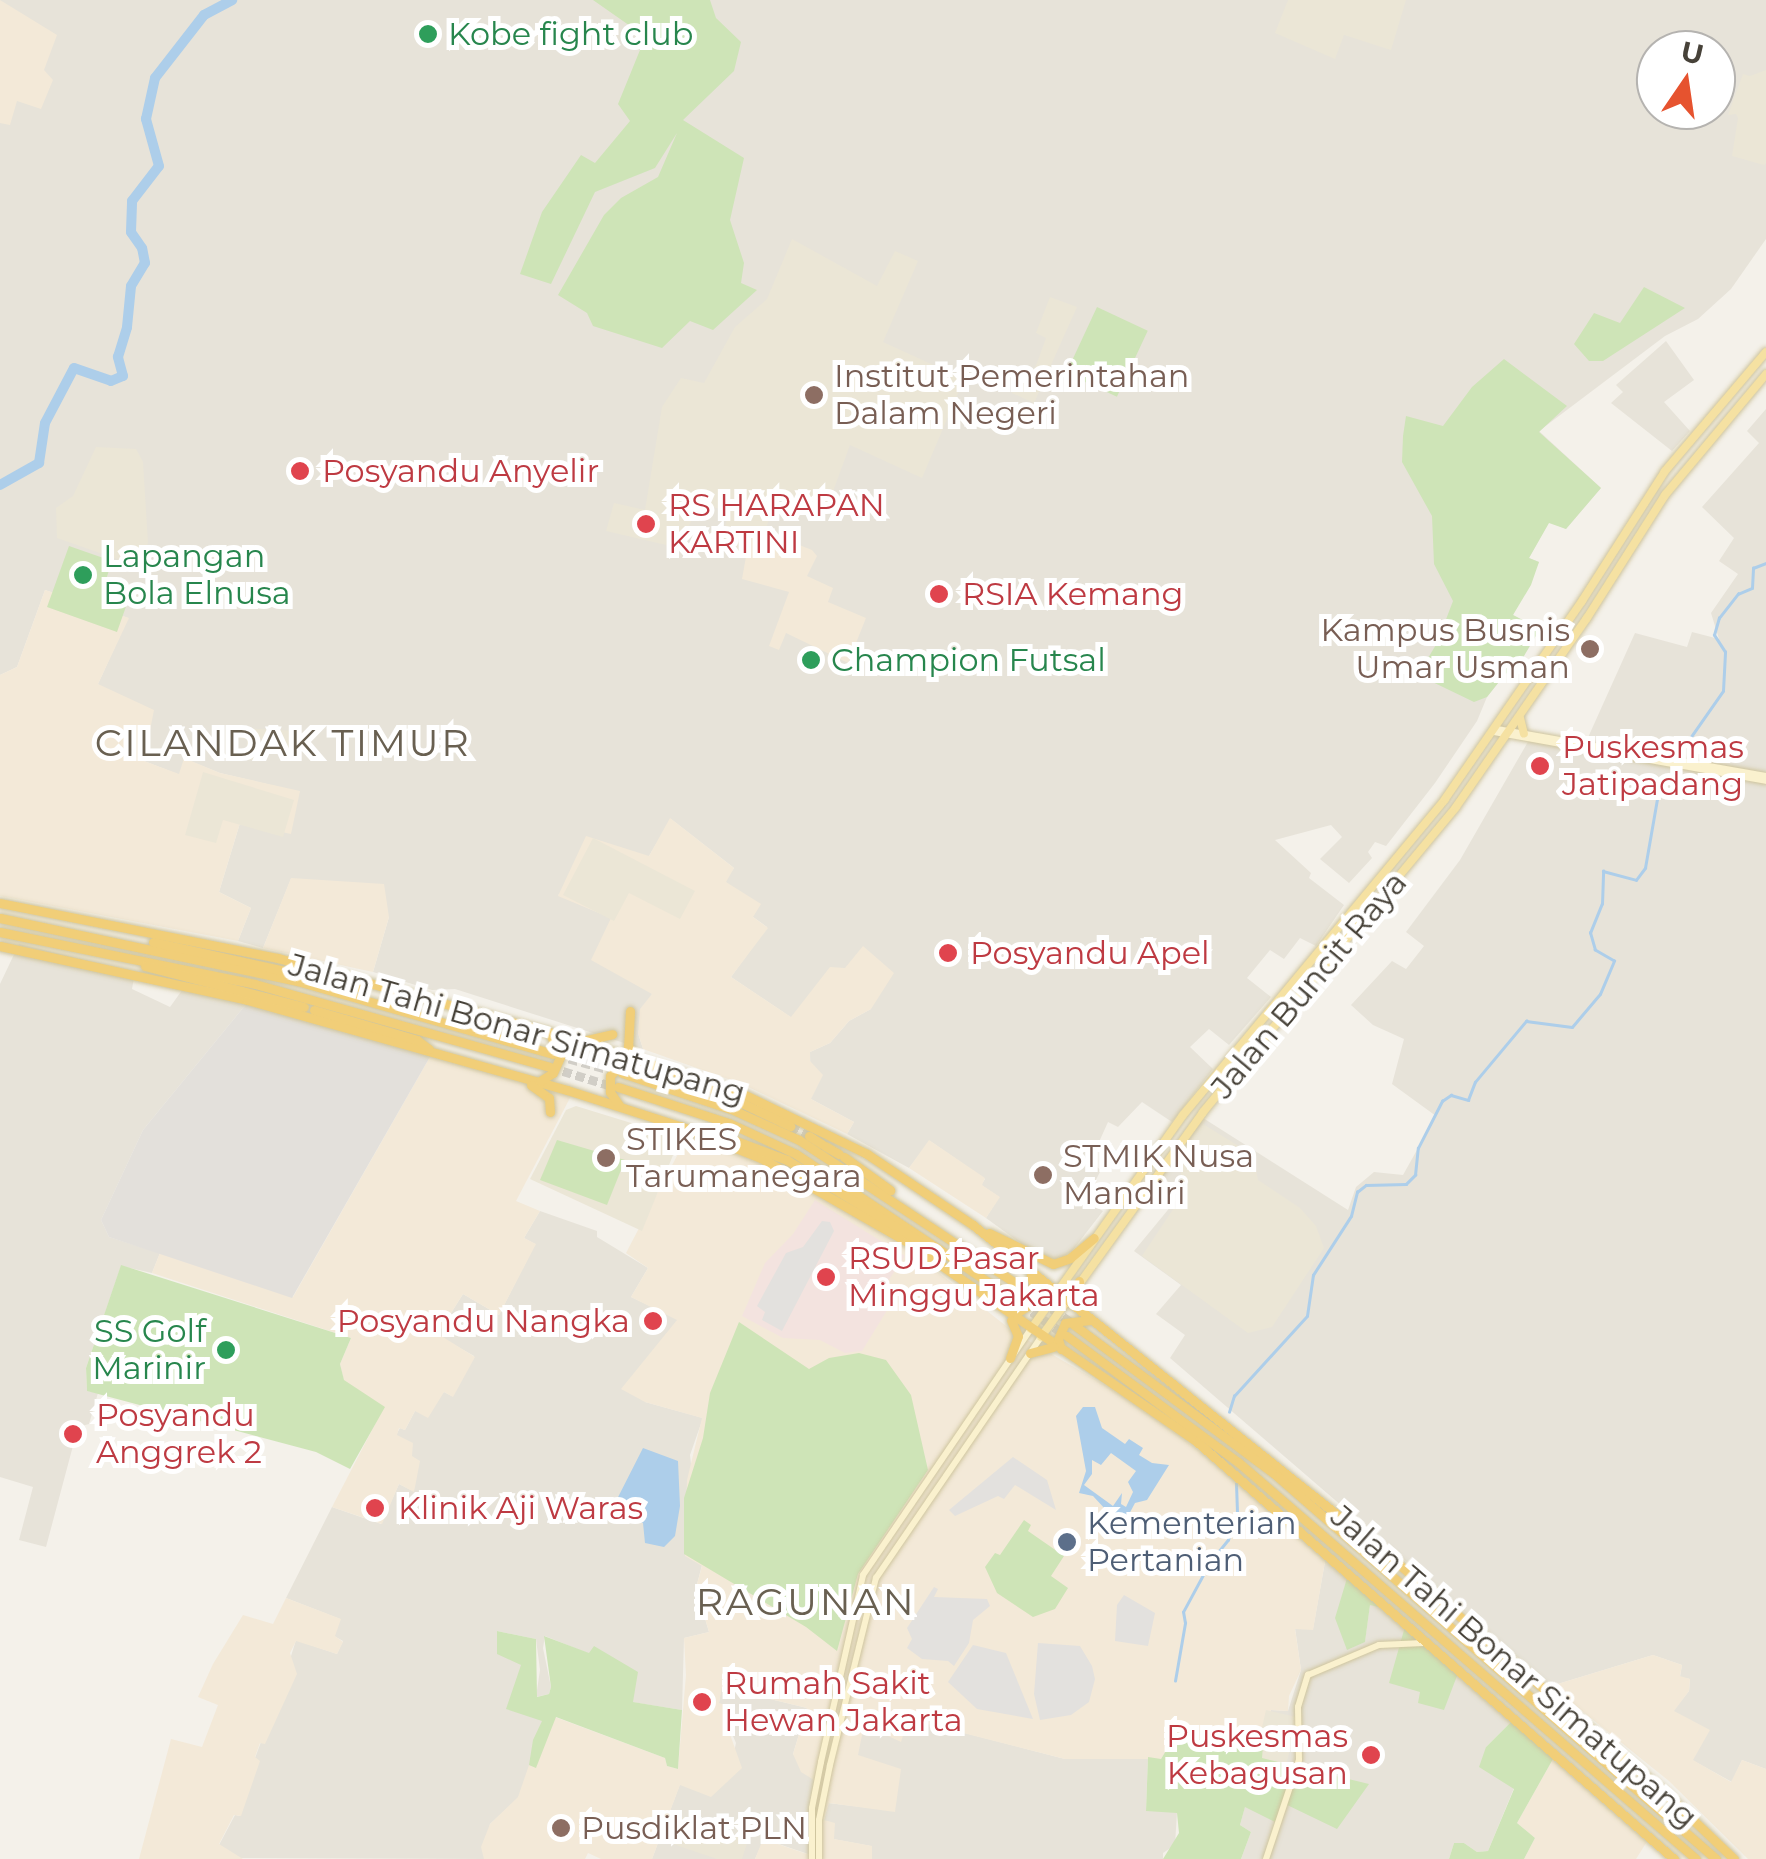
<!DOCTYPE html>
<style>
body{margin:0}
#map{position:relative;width:1766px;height:1859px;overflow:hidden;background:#f4f1ea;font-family:Montserrat,sans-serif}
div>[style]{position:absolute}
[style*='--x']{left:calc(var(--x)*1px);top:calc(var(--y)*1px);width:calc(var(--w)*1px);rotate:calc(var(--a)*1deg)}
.residential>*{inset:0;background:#e7e3d9}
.commercial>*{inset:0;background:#f3e9d8}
.industrial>*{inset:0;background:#e3e0db}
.education>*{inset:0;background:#ebe6d6;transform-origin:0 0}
.medical>*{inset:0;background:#f3e3df}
.green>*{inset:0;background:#cee4b7;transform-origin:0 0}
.parking>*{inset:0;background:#e3e1de}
.water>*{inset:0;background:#adceea}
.stream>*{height:2.5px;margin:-1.25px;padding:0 1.25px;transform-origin:1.25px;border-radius:1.25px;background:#adceea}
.river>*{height:10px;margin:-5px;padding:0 5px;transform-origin:5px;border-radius:5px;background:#adceea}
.highway-tunnel>*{height:9px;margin-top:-4.5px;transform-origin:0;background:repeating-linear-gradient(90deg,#d1cec7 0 9px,transparent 0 13.5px)}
.roads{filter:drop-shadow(0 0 2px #cfc59e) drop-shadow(0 0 2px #cfc59e)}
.secondary>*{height:6px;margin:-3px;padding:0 3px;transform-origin:3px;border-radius:3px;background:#faf1ce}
.primary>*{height:8px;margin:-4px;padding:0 4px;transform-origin:4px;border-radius:4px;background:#f5e1a2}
.highway>*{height:9px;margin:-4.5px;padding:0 4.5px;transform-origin:4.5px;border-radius:4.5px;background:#f1ce78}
.dots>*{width:28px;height:28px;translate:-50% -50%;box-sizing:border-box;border:5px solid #fff;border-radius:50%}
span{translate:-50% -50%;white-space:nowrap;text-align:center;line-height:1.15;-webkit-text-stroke:10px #fff;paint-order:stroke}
.leisure-label{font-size:32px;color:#27864d}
.left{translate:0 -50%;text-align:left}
.right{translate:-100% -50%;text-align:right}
.education-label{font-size:32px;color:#785e54}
.health-label{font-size:32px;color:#be3a42}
.street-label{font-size:32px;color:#474239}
.service-label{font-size:32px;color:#4e5e75}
.quarter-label{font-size:38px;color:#696051;letter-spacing:2.5px}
.north{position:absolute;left:1636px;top:30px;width:100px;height:100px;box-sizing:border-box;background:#fff;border:2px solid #b5b3b0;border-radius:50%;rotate:13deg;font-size:28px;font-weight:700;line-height:40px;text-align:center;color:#474239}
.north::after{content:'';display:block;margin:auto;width:35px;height:45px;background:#e6532f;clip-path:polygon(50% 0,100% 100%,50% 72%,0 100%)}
</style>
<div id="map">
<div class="residential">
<i style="clip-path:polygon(evenodd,0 0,1766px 0,1766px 239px,1731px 289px,1698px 319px,1665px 336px,1539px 431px,1601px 488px,1566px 529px,1549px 522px,1529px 558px,1539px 562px,1513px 615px,1540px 629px,1512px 676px,1506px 673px,1487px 697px,1477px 721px,1435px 783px,1386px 846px,1375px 842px,1368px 852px,1372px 858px,1349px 883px,1320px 859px,1342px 837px,1331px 825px,1275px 840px,1311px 873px,1309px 878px,1344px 905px,1316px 946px,1300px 938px,1284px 959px,1270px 950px,1247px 978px,1271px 997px,1229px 1045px,1209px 1029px,1190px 1047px,1213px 1069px,1172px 1122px,1142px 1102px,1118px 1127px,1108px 1122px,1090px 1162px,1101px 1170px,1085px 1201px,1103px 1211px,1072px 1251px,1051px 1265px,986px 1218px,999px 1197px,981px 1185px,985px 1179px,930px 1141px,909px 1168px,847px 1134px,854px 1122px,811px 1099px,810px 1052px,830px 1043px,849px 1021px,871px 1009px,845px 968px,830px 968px,792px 1018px,731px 977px,767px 927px,753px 917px,725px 881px,734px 868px,671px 819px,649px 856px,558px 895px,611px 918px,652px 994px,638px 1033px,643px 1049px,455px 989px,432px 990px,373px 972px,389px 917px,291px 879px,263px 948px,238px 941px,251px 908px,219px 892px,240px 823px,300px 792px,220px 773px,185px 759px,180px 775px,144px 761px,98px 684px,128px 618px,45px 590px,17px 667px,0 675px,0 0,1656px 50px,1716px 50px,1716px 110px,1656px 110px,1656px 50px)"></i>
<i style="clip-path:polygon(1666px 341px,1694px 380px,1664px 402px,1690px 431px,1672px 451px,1611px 403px,1623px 392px,1616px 385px)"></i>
<i style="clip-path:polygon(1766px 409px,1766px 1769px,1742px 1760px,1732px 1782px,1692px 1760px,1673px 1711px,1689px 1691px,1690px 1679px,1680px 1677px,1682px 1665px,1653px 1655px,1551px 1686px,1170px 1358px,1185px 1335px,1156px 1314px,1181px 1285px,1134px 1251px,1181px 1194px,1159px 1173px,1203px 1118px,1348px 1210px,1356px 1187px,1374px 1172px,1403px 1175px,1436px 1116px,1392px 1084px,1404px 1039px,1373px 1025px,1351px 1005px,1392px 961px,1406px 969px,1424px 946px,1406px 932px,1460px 860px,1533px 733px,1586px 742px,1635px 633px,1687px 647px,1692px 632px,1719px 639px,1711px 613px,1738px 574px,1719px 561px,1734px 538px,1702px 507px,1759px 443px,1747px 431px)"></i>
<i style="clip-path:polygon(19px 944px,135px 972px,132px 989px,170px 1007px,188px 982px,247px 1003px,143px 1130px,101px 1220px,109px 1237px,160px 1253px,152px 1273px,121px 1266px,86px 1368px,87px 1391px,98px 1393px,89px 1424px,78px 1427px,46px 1547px,19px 1540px,33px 1487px,0 1477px,0 984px)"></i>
<i style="clip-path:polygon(540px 1211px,597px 1231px,597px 1237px,648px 1268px,631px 1297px,678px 1319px,645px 1402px,703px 1418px,690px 1455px,702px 1565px,696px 1588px,709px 1632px,684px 1638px,682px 1710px,632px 1702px,594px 1647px,590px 1654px,545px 1636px,543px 1648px,551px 1687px,549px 1694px,536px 1697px,540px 1670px,536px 1639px,497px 1631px,521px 1665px,543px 1721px,527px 1779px,518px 1798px,490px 1824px,484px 1859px,239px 1858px,219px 1845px,235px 1815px,240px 1816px,255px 1758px,261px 1742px,264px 1743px,296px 1640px,337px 1654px,343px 1641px,334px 1636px,340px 1619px,286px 1598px,332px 1507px,381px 1524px,399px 1484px,413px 1491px,412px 1456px,396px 1435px,400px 1428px,405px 1430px,415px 1411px,444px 1392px,452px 1396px,474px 1356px,437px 1335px,463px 1294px,499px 1315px,535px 1244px,524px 1238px)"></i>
<i style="clip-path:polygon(1326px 1556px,1348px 1575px,1365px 1641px,1370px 1604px,1391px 1610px,1513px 1720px,1486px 1747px,1514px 1788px,1488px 1851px,1477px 1852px,1464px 1843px,1454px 1843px,1449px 1859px,1241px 1859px,1251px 1832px,1240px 1825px,1271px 1710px,1288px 1711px,1301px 1670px,1295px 1628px,1313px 1629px)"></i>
<i style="clip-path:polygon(721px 1687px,807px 1708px,793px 1754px,814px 1780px,811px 1855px,764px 1839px,755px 1859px,652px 1859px,680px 1784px,734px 1752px,736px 1743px,719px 1703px)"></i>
<i style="clip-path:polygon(907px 1718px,1065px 1759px,1148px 1757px,1146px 1810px,1177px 1812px,1175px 1845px,1163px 1853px,1163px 1859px,872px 1859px,871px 1846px,833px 1839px,824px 1821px,828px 1803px,895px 1811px,857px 1755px,864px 1725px)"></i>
</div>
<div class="commercial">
<i style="clip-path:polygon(0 0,57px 35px,44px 70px,53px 80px,41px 109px,17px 101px,10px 125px,0 123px)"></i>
<i style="clip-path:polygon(750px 534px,784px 539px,812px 550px,817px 556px,807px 576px,833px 588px,828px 602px,866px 618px,848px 663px,786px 633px,779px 650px,769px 646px,789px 592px,742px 579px)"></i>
<i style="clip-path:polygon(45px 590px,129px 618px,98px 684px,154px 710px,144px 761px,179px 774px,184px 758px,220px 773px,300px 791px,291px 834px,240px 823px,219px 892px,251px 908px,238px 941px,0 896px,0 675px,17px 667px)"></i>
<i style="clip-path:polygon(670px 818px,734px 868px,726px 882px,761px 904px,753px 917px,768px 928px,731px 977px,791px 1017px,830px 967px,845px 968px,863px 946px,894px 973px,871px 1009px,849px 1021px,830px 1043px,810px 1052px,810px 1061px,823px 1075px,811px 1099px,854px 1122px,847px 1134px,742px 1084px,643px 1049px,638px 1033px,640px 1009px,652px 994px,591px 960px,611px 918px,558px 896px,586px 836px,649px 856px)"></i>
<i style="clip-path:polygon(291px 878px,384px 884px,389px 917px,373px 972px,263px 948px)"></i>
<i style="clip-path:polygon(431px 1055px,571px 1096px,516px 1201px,540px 1211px,524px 1238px,536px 1244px,499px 1315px,463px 1294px,438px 1334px,475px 1357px,453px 1397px,444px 1392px,428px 1418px,415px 1411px,405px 1430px,399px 1428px,397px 1435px,413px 1443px,412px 1456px,420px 1461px,414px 1492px,399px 1484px,382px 1524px,332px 1507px,384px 1407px,344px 1381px,340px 1364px,351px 1338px,152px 1273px,160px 1253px,293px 1297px)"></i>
<i style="clip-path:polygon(690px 1131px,737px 1145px,911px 1251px,1015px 1333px,1134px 1402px,1238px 1480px,1326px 1556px,1313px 1630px,1295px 1629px,1301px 1670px,1289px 1696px,1288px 1711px,1271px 1710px,1263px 1746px,1174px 1737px,1161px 1759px,1065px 1759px,908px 1719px,901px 1742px,864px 1725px,858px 1755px,901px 1769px,895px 1812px,829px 1803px,824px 1820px,835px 1823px,834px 1839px,872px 1846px,872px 1859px,755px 1859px,763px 1839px,810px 1855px,814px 1780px,801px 1772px,793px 1754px,807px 1708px,722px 1687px,719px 1703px,731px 1707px,727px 1726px,742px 1768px,711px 1797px,680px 1785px,652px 1859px,601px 1859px,588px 1853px,585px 1859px,484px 1859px,481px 1847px,490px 1824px,518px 1797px,529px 1765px,536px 1767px,555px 1717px,665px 1758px,667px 1766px,678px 1769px,686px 1675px,684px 1638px,709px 1632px,696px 1588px,702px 1566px,685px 1556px,687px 1480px,702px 1418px,645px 1402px,621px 1389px,677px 1320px,631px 1297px,648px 1268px,626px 1253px)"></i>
<i style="clip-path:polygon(929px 1140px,985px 1178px,982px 1185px,1000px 1197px,986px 1218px,909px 1168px)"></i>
<i style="clip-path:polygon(286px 1598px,341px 1619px,335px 1636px,343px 1642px,337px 1654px,296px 1641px,290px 1653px,297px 1674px,265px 1744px,260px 1743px,255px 1757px,260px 1761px,241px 1816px,234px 1815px,219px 1844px,243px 1859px,139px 1859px,171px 1739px,202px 1747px,218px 1705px,198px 1697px,213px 1664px,243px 1615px,273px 1624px)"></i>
<i style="clip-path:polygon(1653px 1655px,1682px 1665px,1680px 1676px,1690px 1679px,1689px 1691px,1674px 1711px,1710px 1730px,1693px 1760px,1731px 1782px,1742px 1760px,1766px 1769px,1766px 1859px,1748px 1859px,1669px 1781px,1551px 1686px)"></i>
<i style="clip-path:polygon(1553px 1759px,1648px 1840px,1636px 1859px,1524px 1859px,1535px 1838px,1517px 1823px)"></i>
</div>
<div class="industrial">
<i style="clip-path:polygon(247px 1003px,431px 1055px,292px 1298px,109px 1237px,101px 1220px,143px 1130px)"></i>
</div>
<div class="education">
<i style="clip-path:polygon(1288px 0,1406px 0,1391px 50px,1344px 35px,1335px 59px,1275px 33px)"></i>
<i style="clip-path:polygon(1766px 70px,1766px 163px,1764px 165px,1732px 156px,1738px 118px,1736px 114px,1728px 115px,1743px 74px,1750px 76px)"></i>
<i style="clip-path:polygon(792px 239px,877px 286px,895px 251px,918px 261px,883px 342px,964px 379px,922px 478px,850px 445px,824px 516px,776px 499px,764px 534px,750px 535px,745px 553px,720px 546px,729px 511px,699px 504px,679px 548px,606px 531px,614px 503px,645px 510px,662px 407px,681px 378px,704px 383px,735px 327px,767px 299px)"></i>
<i style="clip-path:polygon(1050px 297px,1077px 307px,1034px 403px,1012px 393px,1023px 375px,1030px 377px,1037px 363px,1046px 338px,1036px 333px)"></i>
<i style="clip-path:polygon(96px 447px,136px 449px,143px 462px,148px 543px,137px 566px,57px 538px,56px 508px,73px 496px)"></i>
<i style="clip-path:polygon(236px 728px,299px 731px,299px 749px,272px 748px,272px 740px,259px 739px,257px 760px,246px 760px,247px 739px,236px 738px)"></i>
<i style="clip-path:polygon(203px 772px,294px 800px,283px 837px,223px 820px,216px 843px,185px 835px)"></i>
<i style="clip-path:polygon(593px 838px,695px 891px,680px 919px,629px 893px,614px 921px,563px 895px)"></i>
<i style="clip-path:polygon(576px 1106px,680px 1138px,642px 1231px,530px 1179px,566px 1110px)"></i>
<i style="clip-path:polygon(1203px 1124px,1253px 1155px,1258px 1180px,1300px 1208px,1316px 1226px,1324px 1248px,1272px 1327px,1248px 1333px,1142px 1256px,1184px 1193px,1178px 1155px)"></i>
<i style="left:1266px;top:1710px;width:32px;height:50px;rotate:13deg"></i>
<i style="clip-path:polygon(673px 1814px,748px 1840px,742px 1859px,717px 1859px,664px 1841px)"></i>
</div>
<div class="medical">
<i style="clip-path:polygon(815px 1200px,905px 1256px,886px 1284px,894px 1299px,862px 1351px,845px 1353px,820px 1340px,783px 1338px,742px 1316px,765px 1263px,793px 1234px)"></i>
</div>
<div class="green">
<i style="clip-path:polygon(593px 0,710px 0,716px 18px,741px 42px,734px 71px,683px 120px,744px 158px,730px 220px,744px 263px,741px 283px,757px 290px,713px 330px,690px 321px,662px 348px,593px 326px,587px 313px,558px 295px,604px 215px,621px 198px,658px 177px,677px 133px,655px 168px,595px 192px,551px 284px,520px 274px,542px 212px,581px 155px,595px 163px,630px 121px,618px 104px,640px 50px,633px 28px)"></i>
<i style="clip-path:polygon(1644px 287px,1685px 308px,1603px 361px,1589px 361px,1574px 344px,1594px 313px,1620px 323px)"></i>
<i style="left:1097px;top:307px;width:56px;height:73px;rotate:25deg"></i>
<i style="clip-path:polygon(1504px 359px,1567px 406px,1539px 432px,1601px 488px,1566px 529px,1549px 523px,1529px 558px,1539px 562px,1531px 585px,1513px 615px,1540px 629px,1512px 676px,1506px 673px,1487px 697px,1474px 702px,1418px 675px,1437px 643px,1453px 601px,1434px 564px,1432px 516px,1402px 462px,1403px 436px,1406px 416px,1443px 426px,1472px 387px)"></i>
<i style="clip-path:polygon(69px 546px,112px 561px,103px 589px,129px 598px,117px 632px,47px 607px)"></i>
<i style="clip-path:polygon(557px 1140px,625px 1160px,607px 1205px,540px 1180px)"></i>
<i style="clip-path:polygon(121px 1265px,351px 1338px,340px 1364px,344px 1380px,385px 1407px,350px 1469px,316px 1452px,87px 1391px,86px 1368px)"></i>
<i style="clip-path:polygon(739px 1322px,809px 1369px,829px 1358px,859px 1353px,886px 1360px,911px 1395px,928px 1470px,858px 1574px,837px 1651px,806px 1627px,684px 1554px,684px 1498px,703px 1438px,710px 1393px)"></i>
<i style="clip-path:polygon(1024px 1520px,1031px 1525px,1028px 1531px,1064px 1556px,1051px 1576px,1068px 1588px,1055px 1609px,1033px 1617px,997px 1593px,985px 1567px,995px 1553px,1000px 1555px)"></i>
<i style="clip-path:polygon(1348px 1575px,1391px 1610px,1370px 1605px,1365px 1642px,1347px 1650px,1335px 1618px)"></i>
<i style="clip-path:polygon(1406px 1623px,1460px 1668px,1444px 1710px,1418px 1703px,1420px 1692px,1389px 1683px)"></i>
<i style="clip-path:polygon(497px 1631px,536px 1639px,537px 1697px,549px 1694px,551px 1687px,544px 1636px,589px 1653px,594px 1646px,638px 1672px,633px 1702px,682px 1710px,678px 1769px,667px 1766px,665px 1758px,556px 1717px,536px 1768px,529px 1765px,533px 1740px,542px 1721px,506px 1709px,521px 1665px,497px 1654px)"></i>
<i style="clip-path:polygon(1513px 1720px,1553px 1759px,1517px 1823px,1535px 1838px,1524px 1859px,1449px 1859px,1454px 1843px,1464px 1843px,1477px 1852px,1488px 1851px,1514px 1789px,1479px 1767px,1486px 1747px)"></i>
<i style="clip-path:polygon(1174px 1737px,1263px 1746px,1262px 1758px,1369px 1784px,1337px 1829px,1283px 1803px,1275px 1822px,1245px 1807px,1240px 1825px,1251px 1832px,1241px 1859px,1163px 1859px,1179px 1833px,1177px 1813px,1146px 1811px,1148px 1757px,1161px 1759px)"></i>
</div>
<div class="parking">
<i style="clip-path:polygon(822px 1221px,830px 1222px,834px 1231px,782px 1331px,762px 1320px,765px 1312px,757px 1306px,786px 1253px,803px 1247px)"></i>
<i style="clip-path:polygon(1013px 1457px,1047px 1480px,1056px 1510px,1015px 1485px,1004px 1499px,998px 1496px,955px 1516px,949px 1510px)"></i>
<i style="clip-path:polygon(934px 1587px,938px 1589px,934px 1597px,987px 1599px,990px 1606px,973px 1620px,969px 1643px,954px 1666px,948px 1661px,922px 1659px,907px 1648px,912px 1639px,907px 1628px)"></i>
<i style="clip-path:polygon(1124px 1595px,1155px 1613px,1148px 1646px,1115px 1641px,1117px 1605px)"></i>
<i style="clip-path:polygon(1038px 1643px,1080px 1646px,1092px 1666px,1095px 1679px,1089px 1702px,1071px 1715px,1040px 1720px,1034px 1694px)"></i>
<i style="clip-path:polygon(973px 1645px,1006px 1653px,1033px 1719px,977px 1709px,948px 1682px)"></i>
</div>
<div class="water">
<i style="clip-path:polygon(evenodd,1083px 1407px,1095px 1407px,1102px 1428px,1125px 1444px,1129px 1439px,1143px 1448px,1139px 1455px,1152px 1463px,1169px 1465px,1147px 1500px,1135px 1503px,1126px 1520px,1106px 1510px,1093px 1496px,1079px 1493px,1086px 1471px,1076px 1416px,1083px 1407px,1111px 1453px,1136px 1471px,1128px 1482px,1133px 1492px,1126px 1507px,1121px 1504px,1122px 1493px,1113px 1506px,1084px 1485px,1092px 1474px,1092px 1460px,1101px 1465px,1111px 1453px)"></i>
<i style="clip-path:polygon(643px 1448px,678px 1461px,680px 1506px,675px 1536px,664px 1547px,645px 1543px,643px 1523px,612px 1509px)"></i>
</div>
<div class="stream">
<i style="--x:1683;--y:760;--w:9;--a:-103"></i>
<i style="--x:1681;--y:751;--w:73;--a:-55"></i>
<i style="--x:1723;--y:691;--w:39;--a:-87"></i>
<i style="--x:1725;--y:652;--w:20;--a:-123"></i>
<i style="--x:1714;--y:635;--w:18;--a:-74"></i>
<i style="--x:1719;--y:618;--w:31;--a:-52"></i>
<i style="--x:1738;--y:594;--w:15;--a:-23"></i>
<i style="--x:1752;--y:588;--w:20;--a:-87"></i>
<i style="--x:1753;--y:568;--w:14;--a:-21"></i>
<i style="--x:1229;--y:1412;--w:17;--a:-73"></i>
<i style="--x:1234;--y:1396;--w:108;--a:-47.6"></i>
<i style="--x:1307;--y:1316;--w:41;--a:-81.7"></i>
<i style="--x:1313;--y:1275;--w:70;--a:-57.2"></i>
<i style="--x:1351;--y:1216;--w:25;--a:-76"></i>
<i style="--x:1357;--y:1192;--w:11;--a:-38"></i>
<i style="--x:1366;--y:1185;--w:40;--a:-1.4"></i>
<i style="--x:1406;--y:1184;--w:13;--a:-45"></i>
<i style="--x:1415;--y:1175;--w:27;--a:-84"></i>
<i style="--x:1418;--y:1148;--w:53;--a:-62.9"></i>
<i style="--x:1442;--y:1101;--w:11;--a:-34"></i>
<i style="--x:1451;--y:1095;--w:18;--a:16"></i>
<i style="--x:1468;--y:1100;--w:19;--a:-69"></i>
<i style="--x:1475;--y:1082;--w:80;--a:-50.1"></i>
<i style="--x:1526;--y:1021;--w:46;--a:7.4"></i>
<i style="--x:1572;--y:1027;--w:43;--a:-49.7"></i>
<i style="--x:1600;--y:994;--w:36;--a:-67"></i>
<i style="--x:1614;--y:961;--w:22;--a:-150"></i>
<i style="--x:1595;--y:950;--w:18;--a:-106"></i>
<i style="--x:1590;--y:933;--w:31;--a:-68"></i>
<i style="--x:1602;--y:904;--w:33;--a:-88"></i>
<i style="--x:1603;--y:871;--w:34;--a:15"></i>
<i style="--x:1636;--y:880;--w:15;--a:-53"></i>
<i style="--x:1645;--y:868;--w:70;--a:-80.1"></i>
<i style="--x:1657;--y:799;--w:18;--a:-71"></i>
<i style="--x:1663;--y:782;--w:22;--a:-43"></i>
<i style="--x:1175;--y:1681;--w:59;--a:-80.2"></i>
<i style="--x:1185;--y:1623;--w:11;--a:-100"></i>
<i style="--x:1183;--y:1612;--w:57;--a:-61.6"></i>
<i style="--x:1210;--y:1562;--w:28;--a:-51"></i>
<i style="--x:1228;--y:1540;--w:29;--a:-72"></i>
<i style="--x:1237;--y:1512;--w:28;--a:-92"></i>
</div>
<div class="river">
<i style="--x:0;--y:485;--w:45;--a:-29.4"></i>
<i style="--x:39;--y:463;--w:40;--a:-81.5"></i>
<i style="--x:45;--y:423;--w:62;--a:-62.2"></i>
<i style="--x:74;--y:368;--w:39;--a:19"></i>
<i style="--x:111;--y:381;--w:13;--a:-23"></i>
<i style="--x:123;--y:376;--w:20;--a:-105"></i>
<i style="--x:118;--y:357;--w:31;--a:-73"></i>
<i style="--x:127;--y:327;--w:41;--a:-84.4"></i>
<i style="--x:131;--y:286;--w:27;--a:-59"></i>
<i style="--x:145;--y:263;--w:15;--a:-101"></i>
<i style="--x:142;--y:248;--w:19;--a:-125"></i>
<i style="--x:131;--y:232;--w:31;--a:-88"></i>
<i style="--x:132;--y:201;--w:44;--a:-52.4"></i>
<i style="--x:159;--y:166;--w:49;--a:-105.5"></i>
<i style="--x:146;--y:119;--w:42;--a:-77.6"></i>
<i style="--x:155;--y:78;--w:80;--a:-52.1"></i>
<i style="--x:204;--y:15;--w:32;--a:-28"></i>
</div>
<div class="highway-tunnel">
<i style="--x:556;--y:1055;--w:64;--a:15.3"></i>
<i style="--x:550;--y:1067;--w:68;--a:17.1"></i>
<i style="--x:790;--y:1126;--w:21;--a:28"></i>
<i style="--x:1030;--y:1293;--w:52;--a:35.5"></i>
<i style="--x:1021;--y:1304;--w:52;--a:34.9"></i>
</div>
<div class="roads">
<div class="secondary">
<i style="--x:1497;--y:729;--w:273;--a:9.9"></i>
<i style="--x:1494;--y:732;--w:276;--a:10.2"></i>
<i style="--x:812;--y:1859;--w:51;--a:-90"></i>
<i style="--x:812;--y:1808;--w:47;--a:-78.9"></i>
<i style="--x:821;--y:1762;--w:192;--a:-77.3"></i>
<i style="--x:863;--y:1575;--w:298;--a:-55.7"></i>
<i style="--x:819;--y:1859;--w:39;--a:-90"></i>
<i style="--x:819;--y:1820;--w:56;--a:-78.7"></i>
<i style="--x:830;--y:1765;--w:193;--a:-76.2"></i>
<i style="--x:876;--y:1578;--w:292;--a:-55.6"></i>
<i style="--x:1266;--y:1859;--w:104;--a:-71.6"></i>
<i style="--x:1299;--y:1760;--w:53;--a:-91.1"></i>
<i style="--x:1298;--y:1707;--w:34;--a:-73"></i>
<i style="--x:1308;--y:1675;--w:77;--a:-22.9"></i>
<i style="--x:1379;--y:1645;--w:45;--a:-2.5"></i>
</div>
<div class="primary">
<i style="--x:1520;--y:718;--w:16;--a:76"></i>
<i style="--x:1031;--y:1329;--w:262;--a:-54.6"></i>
<i style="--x:1183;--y:1115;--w:410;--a:-50.3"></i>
<i style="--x:1445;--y:799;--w:241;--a:-55.3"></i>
<i style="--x:1582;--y:601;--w:154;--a:-57.4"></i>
<i style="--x:1665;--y:471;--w:156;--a:-49.7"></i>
<i style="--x:1041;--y:1337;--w:277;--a:-54.2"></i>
<i style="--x:1203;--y:1112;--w:396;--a:-50.3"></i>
<i style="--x:1456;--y:807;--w:230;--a:-55.3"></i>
<i style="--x:1587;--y:618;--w:146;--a:-57.6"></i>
<i style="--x:1665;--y:495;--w:158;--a:-50.1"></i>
</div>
<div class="highway">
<i style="--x:0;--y:903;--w:283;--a:11.2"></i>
<i style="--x:278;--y:958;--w:280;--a:15.3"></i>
<i style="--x:548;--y:1032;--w:200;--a:17.4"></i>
<i style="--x:739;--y:1092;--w:142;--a:25.8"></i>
<i style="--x:867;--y:1154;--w:128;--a:33.8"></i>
<i style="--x:973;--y:1225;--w:538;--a:38.51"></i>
<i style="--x:1394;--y:1560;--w:359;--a:40.7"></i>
<i style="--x:1666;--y:1794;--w:94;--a:43.7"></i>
<i style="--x:0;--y:918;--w:304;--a:12"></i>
<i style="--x:297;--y:981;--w:266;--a:15.9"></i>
<i style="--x:0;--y:932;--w:260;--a:11.5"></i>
<i style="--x:255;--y:984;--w:306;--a:15.7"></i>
<i style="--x:153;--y:942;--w:214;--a:12.4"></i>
<i style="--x:0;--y:946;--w:253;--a:12.3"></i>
<i style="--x:247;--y:1000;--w:332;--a:15.7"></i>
<i style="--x:567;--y:1090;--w:119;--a:17.7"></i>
<i style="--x:680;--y:1126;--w:87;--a:21.6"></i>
<i style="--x:761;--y:1158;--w:167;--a:29.8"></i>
<i style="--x:906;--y:1241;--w:354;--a:34.6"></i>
<i style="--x:1197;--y:1442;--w:634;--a:41.16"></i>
<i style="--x:145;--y:966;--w:164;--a:14.5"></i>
<i style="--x:314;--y:1010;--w:107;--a:16.2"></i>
<i style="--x:417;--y:1040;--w:15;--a:37"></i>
<i style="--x:630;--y:1011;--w:35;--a:93"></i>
<i style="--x:628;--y:1046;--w:17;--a:57"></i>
<i style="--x:587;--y:1040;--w:26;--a:-13"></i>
<i style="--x:622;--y:1073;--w:115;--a:18.3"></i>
<i style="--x:731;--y:1109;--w:75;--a:24.5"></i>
<i style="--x:799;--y:1140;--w:277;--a:33.5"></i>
<i style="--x:540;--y:1081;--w:15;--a:-32"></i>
<i style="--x:553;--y:1073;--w:17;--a:-66"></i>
<i style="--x:560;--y:1057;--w:25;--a:-113"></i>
<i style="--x:531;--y:1085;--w:22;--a:36"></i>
<i style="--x:549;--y:1098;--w:14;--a:86"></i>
<i style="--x:618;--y:1087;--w:117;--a:18"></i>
<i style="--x:729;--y:1123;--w:74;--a:24.8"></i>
<i style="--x:796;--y:1154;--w:270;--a:33.7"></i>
<i style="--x:710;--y:1088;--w:89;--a:25.4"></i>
<i style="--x:619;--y:1105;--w:16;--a:-125"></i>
<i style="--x:610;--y:1092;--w:16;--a:-90"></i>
<i style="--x:610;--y:1076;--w:15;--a:-48"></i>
<i style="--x:620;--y:1065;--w:17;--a:-7"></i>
<i style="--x:710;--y:1131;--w:82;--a:20.6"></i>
<i style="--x:787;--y:1160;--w:157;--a:31.5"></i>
<i style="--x:809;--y:1136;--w:15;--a:32"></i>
<i style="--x:825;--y:1146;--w:16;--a:30"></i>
<i style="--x:844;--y:1157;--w:57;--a:35.7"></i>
<i style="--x:989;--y:1233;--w:71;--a:25.8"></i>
<i style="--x:1053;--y:1264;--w:18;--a:-19"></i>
<i style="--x:1070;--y:1258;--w:31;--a:-40"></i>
<i style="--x:1079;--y:1281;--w:27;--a:88"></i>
<i style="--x:1008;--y:1311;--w:10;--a:6"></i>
<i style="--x:1018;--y:1312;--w:15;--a:-32"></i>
<i style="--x:1031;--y:1304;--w:16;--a:-75"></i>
<i style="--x:1035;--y:1289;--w:14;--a:-107"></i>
<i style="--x:1074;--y:1325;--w:253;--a:36.6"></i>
<i style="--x:1277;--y:1476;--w:583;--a:41.1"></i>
<i style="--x:1067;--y:1336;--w:212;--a:36.4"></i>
<i style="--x:1238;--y:1462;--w:606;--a:40.92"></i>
<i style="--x:1061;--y:1349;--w:10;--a:-107"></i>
<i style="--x:1058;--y:1339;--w:17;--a:-66"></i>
<i style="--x:1065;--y:1323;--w:25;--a:-7"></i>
<i style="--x:1030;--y:1353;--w:24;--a:-15"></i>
<i style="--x:1010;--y:1358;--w:23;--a:-70"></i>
<i style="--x:1018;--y:1336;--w:17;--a:-114"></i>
</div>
</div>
<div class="dots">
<i style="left:428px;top:34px;background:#2e9e5b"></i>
<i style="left:814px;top:395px;background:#8d6e63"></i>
<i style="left:300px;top:471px;background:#e0444e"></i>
<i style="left:646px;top:524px;background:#e0444e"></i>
<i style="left:83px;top:575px;background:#2e9e5b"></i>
<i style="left:939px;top:594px;background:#e0444e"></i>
<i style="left:1590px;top:649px;background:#8d6e63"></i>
<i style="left:811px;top:660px;background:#2e9e5b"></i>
<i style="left:1540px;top:766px;background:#e0444e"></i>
<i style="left:948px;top:953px;background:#e0444e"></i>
<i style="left:606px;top:1158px;background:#8d6e63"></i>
<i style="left:1043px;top:1175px;background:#8d6e63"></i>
<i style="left:826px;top:1277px;background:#e0444e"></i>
<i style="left:653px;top:1321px;background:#e0444e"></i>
<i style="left:226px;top:1350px;background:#2e9e5b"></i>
<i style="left:73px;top:1434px;background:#e0444e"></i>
<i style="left:375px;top:1508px;background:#e0444e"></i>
<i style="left:1067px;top:1542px;background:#5c6f8a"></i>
<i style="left:702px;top:1702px;background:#e0444e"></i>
<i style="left:1371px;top:1755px;background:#e0444e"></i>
<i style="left:561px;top:1828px;background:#8d6e63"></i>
</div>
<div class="leisure-label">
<span class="left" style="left:448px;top:34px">Kobe fight club</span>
<span class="left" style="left:103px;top:575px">Lapangan<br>Bola Elnusa</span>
<span class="left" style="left:831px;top:660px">Champion Futsal</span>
<span class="right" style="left:206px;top:1350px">SS Golf<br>Marinir</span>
</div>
<div class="education-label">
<span class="left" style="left:834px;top:395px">Institut Pemerintahan<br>Dalam Negeri</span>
<span class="right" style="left:1570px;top:649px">Kampus Busnis<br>Umar Usman</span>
<span class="left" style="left:626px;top:1158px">STIKES<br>Tarumanegara</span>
<span class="left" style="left:1063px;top:1175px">STMIK Nusa<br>Mandiri</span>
<span class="left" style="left:581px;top:1828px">Pusdiklat PLN</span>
</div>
<div class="health-label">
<span class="left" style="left:322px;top:471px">Posyandu Anyelir</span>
<span class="left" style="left:668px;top:524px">RS HARAPAN<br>KARTINI</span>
<span class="left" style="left:962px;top:594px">RSIA Kemang</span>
<span class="left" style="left:1562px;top:766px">Puskesmas<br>Jatipadang</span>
<span class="left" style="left:970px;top:953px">Posyandu Apel</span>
<span class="left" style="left:848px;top:1277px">RSUD Pasar<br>Minggu Jakarta</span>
<span class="right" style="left:630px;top:1321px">Posyandu Nangka</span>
<span class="left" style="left:96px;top:1434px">Posyandu<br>Anggrek 2</span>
<span class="left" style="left:398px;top:1508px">Klinik Aji Waras</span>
<span class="left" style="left:724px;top:1702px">Rumah Sakit<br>Hewan Jakarta</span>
<span class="right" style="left:1348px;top:1755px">Puskesmas<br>Kebagusan</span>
</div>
<div class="street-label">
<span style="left:1309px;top:985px;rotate:-50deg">Jalan Buncit Raya</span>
<span style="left:517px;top:1029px;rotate:16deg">Jalan Tahi Bonar Simatupang</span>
<span style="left:1514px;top:1667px;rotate:41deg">Jalan Tahi Bonar Simatupang</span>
</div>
<div class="service-label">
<span class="left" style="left:1087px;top:1542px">Kementerian<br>Pertanian</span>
</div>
<div class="quarter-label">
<span style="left:283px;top:743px">CILANDAK TIMUR</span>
<span style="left:806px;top:1602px">RAGUNAN</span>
</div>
<div class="north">U</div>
</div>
